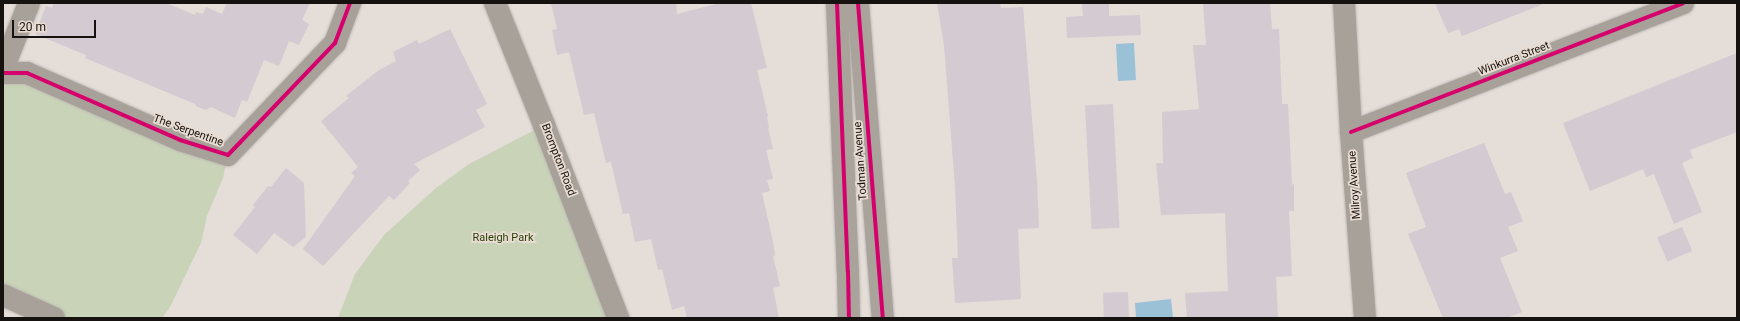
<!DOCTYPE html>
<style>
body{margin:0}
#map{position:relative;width:1740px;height:321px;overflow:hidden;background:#e4ddd8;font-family:Roboto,sans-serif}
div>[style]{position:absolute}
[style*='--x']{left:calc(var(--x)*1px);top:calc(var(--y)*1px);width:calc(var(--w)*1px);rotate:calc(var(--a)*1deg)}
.green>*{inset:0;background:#c9d3b8}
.water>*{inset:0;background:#9bc1d7;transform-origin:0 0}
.building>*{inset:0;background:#d4cad1;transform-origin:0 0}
.roads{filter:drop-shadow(0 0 1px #beb8b5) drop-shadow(0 0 1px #beb8b5)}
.minor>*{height:22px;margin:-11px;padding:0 11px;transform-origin:11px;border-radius:11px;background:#a7a19a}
.major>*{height:22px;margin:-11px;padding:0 11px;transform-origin:11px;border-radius:11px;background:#a9a39c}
.cycleway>*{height:4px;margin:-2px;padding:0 2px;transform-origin:2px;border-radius:2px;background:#d6006c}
span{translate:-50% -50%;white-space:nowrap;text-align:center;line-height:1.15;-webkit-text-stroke:3.5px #e9dcd3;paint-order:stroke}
.street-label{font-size:11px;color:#16120f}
.park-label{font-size:11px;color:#294107}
.frame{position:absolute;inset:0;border:4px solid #16120f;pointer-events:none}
.scale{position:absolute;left:12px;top:20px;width:84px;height:18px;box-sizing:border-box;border:2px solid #16120f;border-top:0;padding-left:5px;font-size:12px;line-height:14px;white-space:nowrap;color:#16120f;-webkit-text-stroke:3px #e9dcd3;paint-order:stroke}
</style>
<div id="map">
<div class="green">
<i style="clip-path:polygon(3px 73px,228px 155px,223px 178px,207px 216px,201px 243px,170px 307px,162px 318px,54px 318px,3px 295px)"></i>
<i style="clip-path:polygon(544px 125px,618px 318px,338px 318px,355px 274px,384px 235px,436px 188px,469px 164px)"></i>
</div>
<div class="water">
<i style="left:1134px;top:43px;width:37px;height:18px;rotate:87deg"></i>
<i style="clip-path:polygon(1171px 299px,1173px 318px,1136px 318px,1135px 303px)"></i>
</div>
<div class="building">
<i style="clip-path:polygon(54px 3px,166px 3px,195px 15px,196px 12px,203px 14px,206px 7px,222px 14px,227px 3px,310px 3px,302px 20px,309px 24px,299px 45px,289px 41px,279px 66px,264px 60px,247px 102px,242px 100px,235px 118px,211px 107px,206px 110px,196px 106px,195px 104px,85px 58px,86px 55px,35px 34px,46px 6px,52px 8px)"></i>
<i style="clip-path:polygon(551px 3px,676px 3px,677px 14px,720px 3px,751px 3px,767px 68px,757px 70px,768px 116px,767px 117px,769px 128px,768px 128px,773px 149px,766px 150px,773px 179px,767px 180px,770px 191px,762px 193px,773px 242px,775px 255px,773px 256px,780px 286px,773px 288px,779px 318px,687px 318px,684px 306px,672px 310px,662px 269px,658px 270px,651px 239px,635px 242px,629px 213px,623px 214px,611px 162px,606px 163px,594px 113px,584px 115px,569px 52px,557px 55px,552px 30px,557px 29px)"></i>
<i style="clip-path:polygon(937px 3px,1000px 3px,1001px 8px,1023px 7px,1037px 181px,1039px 228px,1018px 229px,1021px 299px,955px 303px,952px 258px,958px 258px,955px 187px,944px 45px)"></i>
<i style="clip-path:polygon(1082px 3px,1109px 3px,1109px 16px,1140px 15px,1141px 35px,1067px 38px,1066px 17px,1083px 16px)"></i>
<i style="clip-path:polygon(1203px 3px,1270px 3px,1272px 29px,1279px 29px,1282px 104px,1288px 104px,1292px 185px,1294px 184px,1294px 211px,1289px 211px,1292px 276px,1276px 277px,1278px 318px,1187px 318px,1185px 293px,1228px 291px,1225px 213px,1161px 215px,1156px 163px,1163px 163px,1162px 112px,1199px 109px,1193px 45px,1206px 45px)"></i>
<i style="clip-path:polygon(1435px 3px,1541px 3px,1541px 5px,1462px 36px,1459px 29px,1448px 33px)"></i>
<i style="clip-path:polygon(450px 29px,487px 104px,476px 110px,485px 127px,414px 164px,420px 170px,408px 181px,410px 183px,394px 200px,389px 196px,323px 266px,303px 249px,355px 176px,351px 173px,358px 167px,321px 121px,349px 98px,346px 96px,379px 70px,396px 61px,393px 52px,417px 40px,419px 44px)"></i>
<i style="clip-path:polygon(1737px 53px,1737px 132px,1690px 150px,1693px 158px,1682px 163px,1702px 212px,1674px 224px,1654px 174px,1646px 177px,1643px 169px,1590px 191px,1563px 123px)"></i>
<i style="left:1113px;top:104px;width:124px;height:28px;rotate:87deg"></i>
<i style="clip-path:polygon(1484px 143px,1505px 194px,1511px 192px,1523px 221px,1508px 227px,1518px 251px,1500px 258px,1522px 312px,1507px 318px,1443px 318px,1408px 234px,1426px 227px,1406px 173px)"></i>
<i style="clip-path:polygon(286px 168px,304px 183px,306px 237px,293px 247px,274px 233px,257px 254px,233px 235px,255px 207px,253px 205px,268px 186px,271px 187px)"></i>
<i style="left:1682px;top:227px;width:26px;height:27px;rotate:67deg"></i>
<i style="left:1128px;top:292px;width:26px;height:25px;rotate:88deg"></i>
</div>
<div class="roads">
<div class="minor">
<i style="--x:495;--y:3;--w:131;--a:68.1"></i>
<i style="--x:544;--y:125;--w:207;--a:69"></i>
<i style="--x:1344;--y:3;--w:129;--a:86.9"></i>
<i style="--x:1351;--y:132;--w:187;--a:85.7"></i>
<i style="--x:3;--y:69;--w:71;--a:-68.5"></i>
<i style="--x:3;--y:73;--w:24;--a:0"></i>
<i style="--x:27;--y:73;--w:167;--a:23.6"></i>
<i style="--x:180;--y:140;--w:50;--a:17.4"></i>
<i style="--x:228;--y:155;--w:155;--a:-46.3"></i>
<i style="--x:335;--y:43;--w:43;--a:-69.4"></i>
<i style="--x:1351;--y:132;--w:356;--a:-21.2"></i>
<i style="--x:3;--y:295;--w:56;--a:24.3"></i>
</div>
<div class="major">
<i style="--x:837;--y:3;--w:269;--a:87.7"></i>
<i style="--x:848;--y:272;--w:46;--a:88.8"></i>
<i style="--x:858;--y:3;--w:316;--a:85.5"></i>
</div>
</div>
<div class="cycleway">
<i style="--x:837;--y:3;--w:269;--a:87.7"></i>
<i style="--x:848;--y:272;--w:46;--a:88.8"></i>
<i style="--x:858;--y:3;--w:316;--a:85.5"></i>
<i style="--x:3;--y:73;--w:24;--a:0"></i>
<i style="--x:27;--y:73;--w:167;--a:23.6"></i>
<i style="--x:180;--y:140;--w:50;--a:17.4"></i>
<i style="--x:228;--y:155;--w:155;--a:-46.3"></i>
<i style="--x:335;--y:43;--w:43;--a:-69.4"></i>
<i style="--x:1351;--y:132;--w:356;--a:-21.2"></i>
</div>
<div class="street-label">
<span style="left:1514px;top:59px;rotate:-21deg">Winkurra Street</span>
<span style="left:188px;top:131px;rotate:20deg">The Serpentine</span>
<span style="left:558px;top:160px;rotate:69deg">Brompton Road</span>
<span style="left:861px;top:161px;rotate:-94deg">Todman Avenue</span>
<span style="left:1355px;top:185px;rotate:-94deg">Milroy Avenue</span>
</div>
<div class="park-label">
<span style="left:503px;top:238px">Raleigh Park</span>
</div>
<div class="frame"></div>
<div class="scale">20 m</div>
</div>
